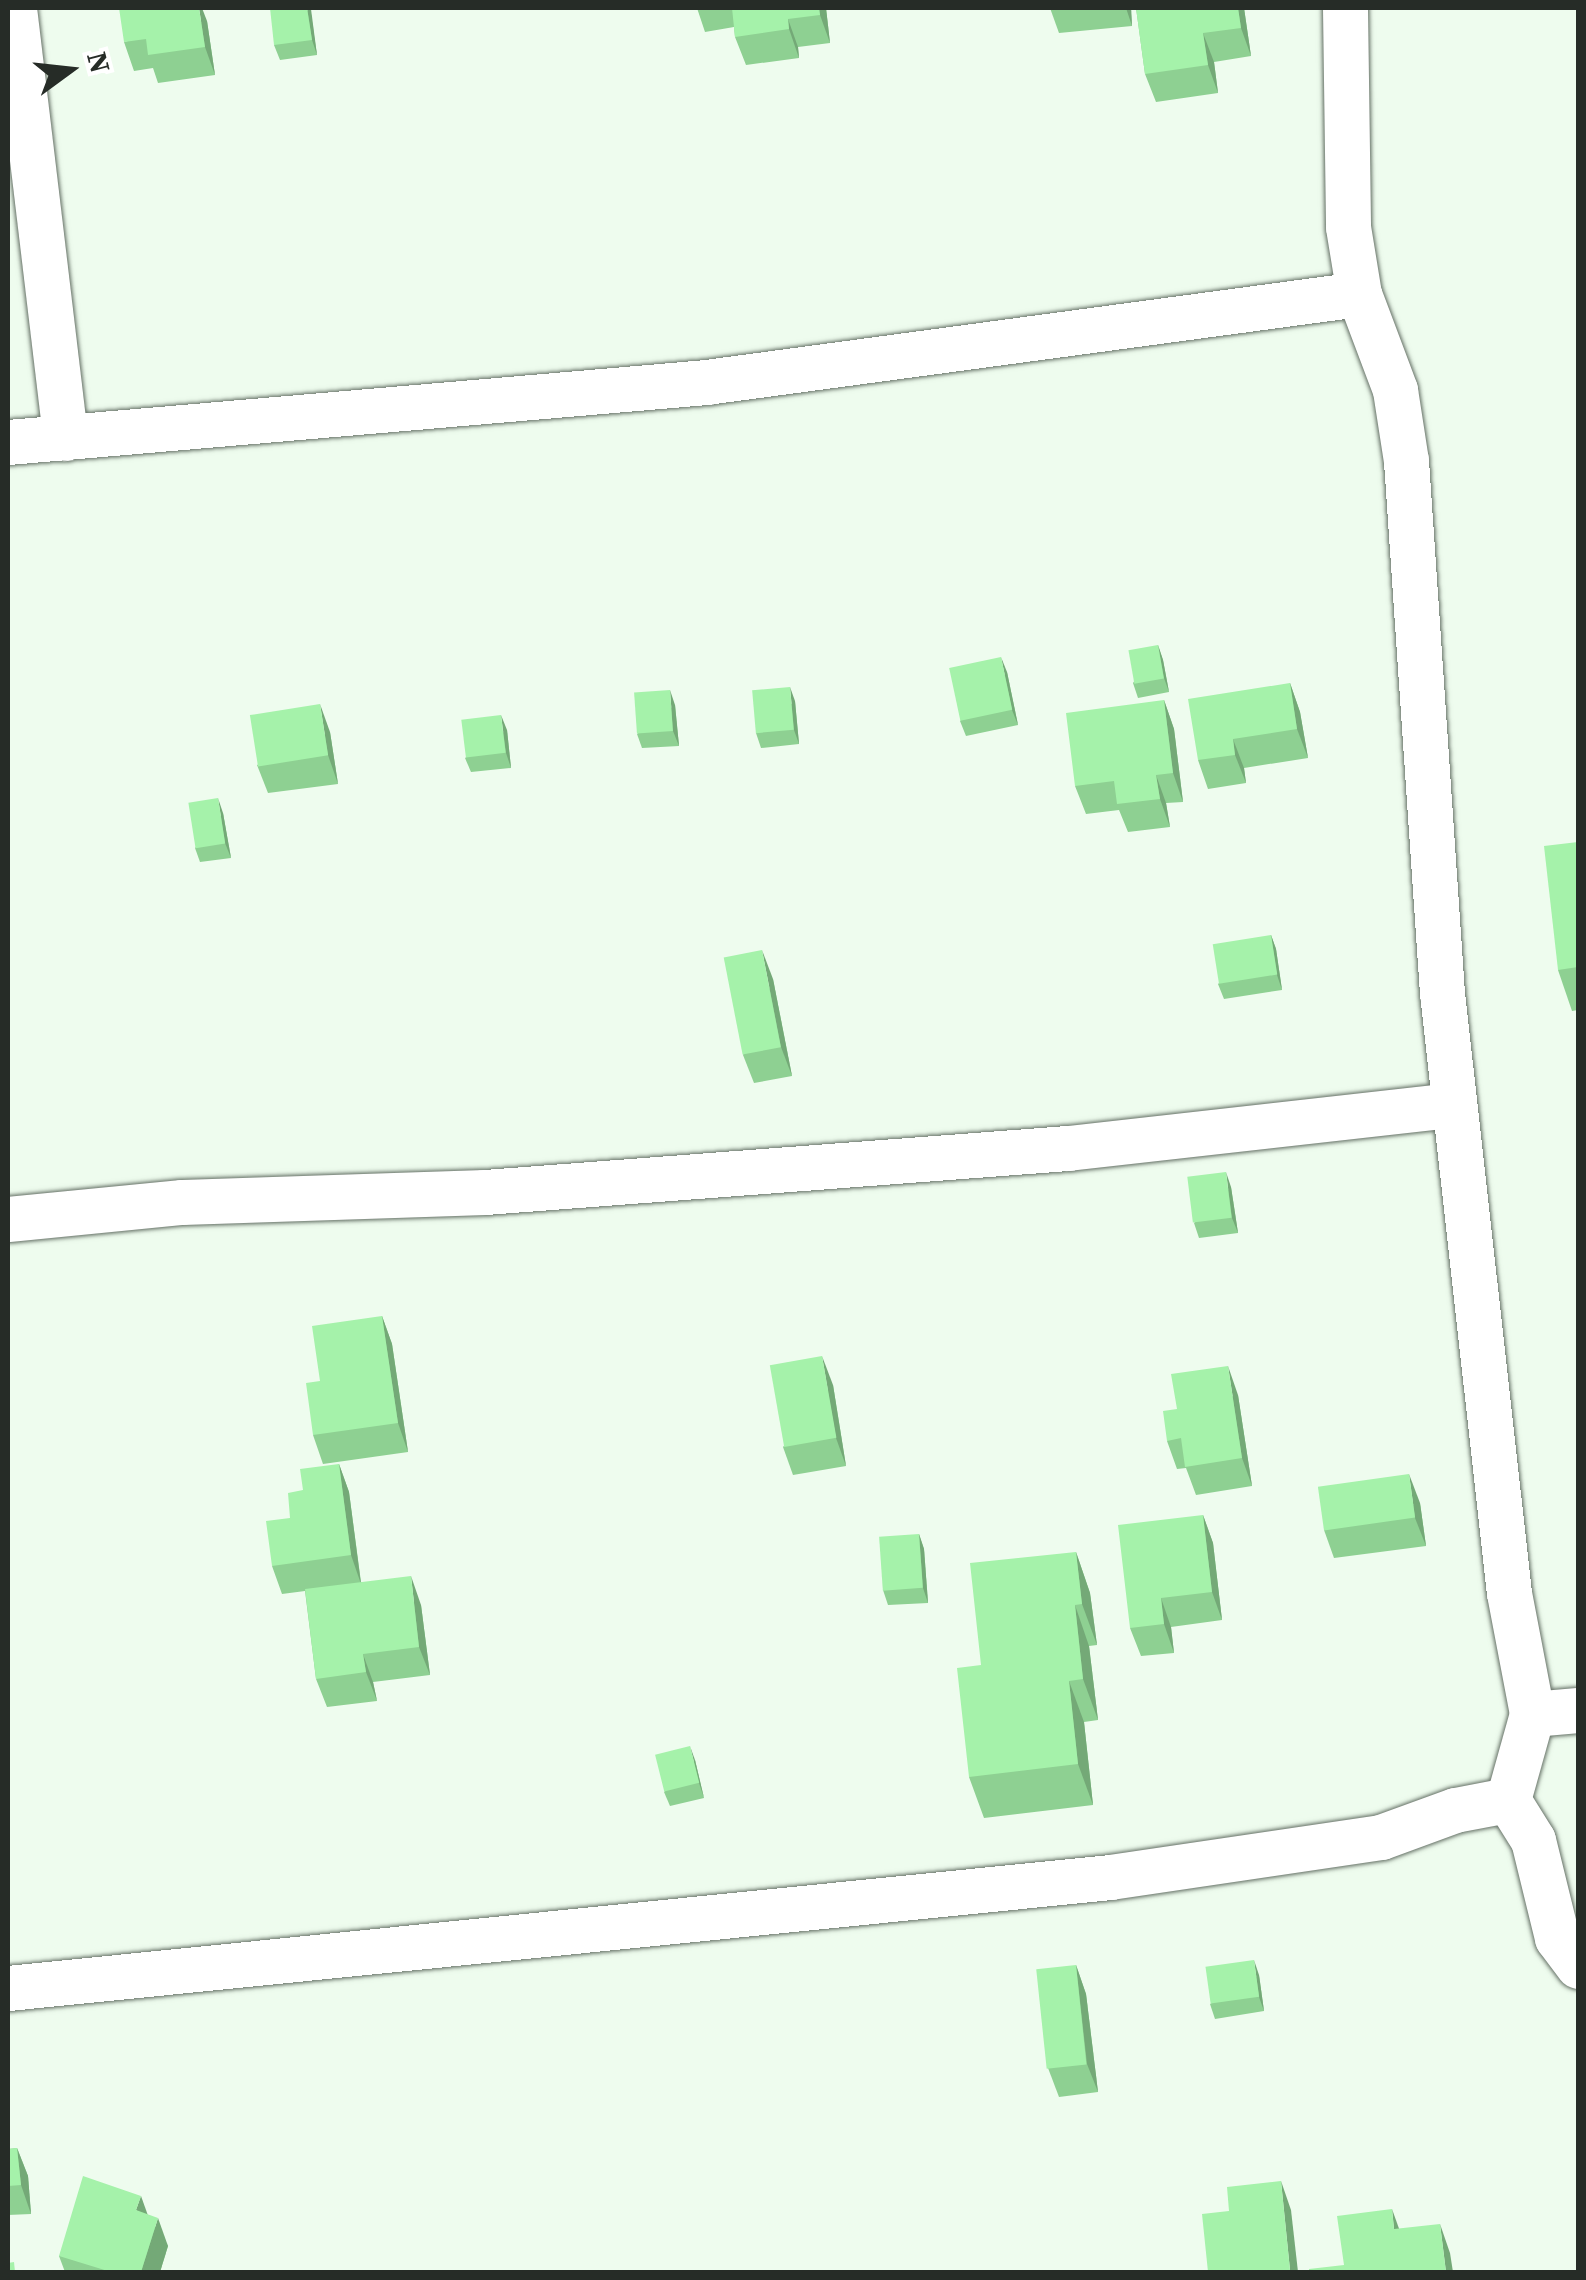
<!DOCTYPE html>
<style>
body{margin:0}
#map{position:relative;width:1586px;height:2280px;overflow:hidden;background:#eefcee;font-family:"Source Serif 4",serif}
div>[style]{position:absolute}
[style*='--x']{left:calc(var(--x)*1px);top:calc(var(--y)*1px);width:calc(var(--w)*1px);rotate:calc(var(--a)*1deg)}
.roads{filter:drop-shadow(0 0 2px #657166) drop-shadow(0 0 2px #657166)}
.minor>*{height:45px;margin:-22.5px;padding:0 22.5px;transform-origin:22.5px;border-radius:22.5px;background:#fff}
.wall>*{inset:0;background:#8ed092}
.shaded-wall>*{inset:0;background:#74a977}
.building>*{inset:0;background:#a5f2aa;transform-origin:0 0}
span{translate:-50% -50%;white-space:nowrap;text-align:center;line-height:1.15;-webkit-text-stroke:8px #fff;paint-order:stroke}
.frame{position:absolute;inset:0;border:10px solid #262c27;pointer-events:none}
.north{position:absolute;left:20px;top:20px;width:100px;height:100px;-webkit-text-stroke:8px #fff;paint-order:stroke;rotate:75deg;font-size:28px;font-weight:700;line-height:40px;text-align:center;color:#262c27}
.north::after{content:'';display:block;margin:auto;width:35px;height:45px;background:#262c27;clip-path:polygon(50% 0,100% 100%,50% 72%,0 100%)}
</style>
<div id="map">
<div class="roads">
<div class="minor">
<i style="--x:14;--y:8;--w:433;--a:83.2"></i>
<i style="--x:1345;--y:8;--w:219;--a:89.2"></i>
<i style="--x:1348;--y:227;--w:68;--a:80.7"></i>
<i style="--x:1359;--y:294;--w:103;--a:69.4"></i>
<i style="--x:1395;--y:390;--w:72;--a:81.2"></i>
<i style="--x:1406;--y:461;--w:533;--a:86.13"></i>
<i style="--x:1442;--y:993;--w:604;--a:83.63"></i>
<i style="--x:1509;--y:1593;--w:123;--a:79.2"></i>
<i style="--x:1532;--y:1714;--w:46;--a:-5"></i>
<i style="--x:8;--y:442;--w:701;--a:-4.91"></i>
<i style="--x:706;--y:382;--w:659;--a:-7.68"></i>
<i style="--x:8;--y:1219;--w:175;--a:-5.6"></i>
<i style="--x:182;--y:1202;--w:303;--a:-1.9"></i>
<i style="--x:485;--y:1192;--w:585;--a:-4.32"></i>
<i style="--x:1068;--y:1148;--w:388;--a:-6.4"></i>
<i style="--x:1508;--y:1800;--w:47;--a:58"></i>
<i style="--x:1533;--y:1840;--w:101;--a:76.2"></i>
<i style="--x:1557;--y:1938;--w:35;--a:53"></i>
<i style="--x:8;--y:1988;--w:1108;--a:-5.75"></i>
<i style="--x:1110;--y:1877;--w:274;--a:-8.4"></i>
<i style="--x:1381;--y:1837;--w:79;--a:-20"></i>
<i style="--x:1455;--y:1810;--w:54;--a:-10.7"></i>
<i style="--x:1508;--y:1800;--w:89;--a:-74.4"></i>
</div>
</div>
<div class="wall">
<i style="clip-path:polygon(310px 8px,317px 55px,280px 60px,274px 45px)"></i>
<i style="clip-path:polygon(697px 8px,826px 8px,830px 43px,798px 47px,799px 58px,746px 65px,735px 37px,734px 27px,705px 32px)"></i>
<i style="clip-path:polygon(1050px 8px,1131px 8px,1132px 26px,1059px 33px)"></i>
<i style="clip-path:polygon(1136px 8px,1244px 8px,1251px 56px,1214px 62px,1218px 93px,1156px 102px,1145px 74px)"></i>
<i style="clip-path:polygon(207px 21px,215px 75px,158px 83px,153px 68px,134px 71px,124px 42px)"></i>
<i style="clip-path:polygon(1158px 645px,1163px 660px,1169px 692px,1138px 698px,1133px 683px)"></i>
<i style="clip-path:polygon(1007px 672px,1018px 725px,966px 736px,960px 721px)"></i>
<i style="clip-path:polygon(1290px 683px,1300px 712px,1308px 758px,1244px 768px,1246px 783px,1208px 789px,1198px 760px)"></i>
<i style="clip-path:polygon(1164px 700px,1174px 729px,1183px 802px,1166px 803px,1170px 827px,1128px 832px,1119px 810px,1086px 814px,1075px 786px)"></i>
<i style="clip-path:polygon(795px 701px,799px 744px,761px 748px,756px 733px)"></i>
<i style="clip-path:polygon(675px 705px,679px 746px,642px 748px,637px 734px)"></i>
<i style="clip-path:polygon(507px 730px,511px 768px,471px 772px,465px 758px)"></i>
<i style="clip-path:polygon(330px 732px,338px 784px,268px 793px,257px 765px)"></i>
<i style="clip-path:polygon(223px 813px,231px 858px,200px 862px,195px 848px)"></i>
<i style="clip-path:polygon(1578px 842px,1578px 1010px,1572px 1011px,1558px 970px)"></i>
<i style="clip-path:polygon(1271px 935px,1276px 949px,1282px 990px,1224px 999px,1218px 984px)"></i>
<i style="clip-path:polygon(773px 979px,792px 1076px,754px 1083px,743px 1055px)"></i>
<i style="clip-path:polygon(1231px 1187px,1238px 1233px,1199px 1238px,1194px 1223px)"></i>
<i style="clip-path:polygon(382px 1316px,392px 1344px,408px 1452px,323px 1464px,313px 1435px,320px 1381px)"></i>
<i style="clip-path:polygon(833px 1385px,846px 1466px,793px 1475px,783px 1447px)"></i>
<i style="clip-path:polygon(1238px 1395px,1252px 1486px,1196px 1495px,1186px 1468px,1177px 1469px,1167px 1441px,1177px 1409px)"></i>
<i style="clip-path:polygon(339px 1464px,349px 1492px,361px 1582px,421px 1605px,430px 1675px,373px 1682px,377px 1701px,327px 1707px,316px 1679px,305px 1591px,282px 1594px,272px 1566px,290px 1518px,303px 1490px)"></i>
<i style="clip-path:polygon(1420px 1503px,1426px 1546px,1334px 1558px,1324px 1530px)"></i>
<i style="clip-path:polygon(1203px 1515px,1213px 1543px,1222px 1620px,1171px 1627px,1174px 1653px,1141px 1656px,1130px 1628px)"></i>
<i style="clip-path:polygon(919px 1534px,924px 1549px,928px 1603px,888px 1605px,883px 1590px)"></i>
<i style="clip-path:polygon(1076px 1552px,1090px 1593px,1097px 1645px,1089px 1646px,1098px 1720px,1084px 1722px,1093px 1805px,984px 1818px,969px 1777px,981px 1665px)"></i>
<i style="clip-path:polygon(695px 1760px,704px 1798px,670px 1806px,664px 1792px)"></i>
<i style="clip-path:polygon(1076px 1965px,1086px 1994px,1098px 2092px,1059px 2097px,1048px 2068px)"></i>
<i style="clip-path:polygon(1259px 1975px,1264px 2011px,1215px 2019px,1210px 2004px)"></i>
<i style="clip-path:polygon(17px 2148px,28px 2176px,31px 2214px,8px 2215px,8px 2149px)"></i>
<i style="clip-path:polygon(147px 2214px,168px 2246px,160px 2272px,65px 2272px,59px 2256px)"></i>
</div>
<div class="shaded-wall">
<i style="clip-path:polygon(199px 8px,202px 8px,207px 21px,215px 75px,205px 47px)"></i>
<i style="clip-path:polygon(307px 8px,311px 9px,317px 55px,312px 40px)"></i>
<i style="clip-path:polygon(819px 8px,826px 8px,830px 43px,820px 15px)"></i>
<i style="clip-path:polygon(1126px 8px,1131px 8px,1132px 26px)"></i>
<i style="clip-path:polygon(1238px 8px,1244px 8px,1251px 56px,1241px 28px)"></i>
<i style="clip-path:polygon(788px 19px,798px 47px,799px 58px,789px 29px)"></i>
<i style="clip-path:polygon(1203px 33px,1214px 62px,1218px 93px,1208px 65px)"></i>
<i style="clip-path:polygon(1158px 645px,1163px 660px,1169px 692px,1164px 678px)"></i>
<i style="clip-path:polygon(1001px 657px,1007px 672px,1018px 725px,1012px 710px)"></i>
<i style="clip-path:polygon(1290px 683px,1300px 712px,1308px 758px,1297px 729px)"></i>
<i style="clip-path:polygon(790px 687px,795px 701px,799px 744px,794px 730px)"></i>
<i style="clip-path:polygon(670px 690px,675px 705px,679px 746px,673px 731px)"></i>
<i style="clip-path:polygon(1164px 700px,1174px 729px,1183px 802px,1173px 773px)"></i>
<i style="clip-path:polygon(320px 704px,330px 732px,338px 784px,328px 755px)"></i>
<i style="clip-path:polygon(501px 715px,507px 730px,511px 768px,506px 753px)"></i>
<i style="clip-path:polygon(1233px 739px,1244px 768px,1246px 783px,1235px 755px)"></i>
<i style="clip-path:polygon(1156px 775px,1166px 803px,1170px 827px,1160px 799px)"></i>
<i style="clip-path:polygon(218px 798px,223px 813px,231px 858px,225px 843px)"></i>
<i style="clip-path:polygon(1271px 935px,1276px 949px,1282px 990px,1277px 975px)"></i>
<i style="clip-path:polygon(762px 950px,773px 979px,792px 1076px,781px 1047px)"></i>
<i style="clip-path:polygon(1226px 1172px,1231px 1187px,1238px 1233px,1232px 1218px)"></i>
<i style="clip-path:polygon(382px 1316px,392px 1344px,408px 1452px,398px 1423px)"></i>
<i style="clip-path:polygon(822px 1356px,833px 1385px,846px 1466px,836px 1438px)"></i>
<i style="clip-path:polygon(1228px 1366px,1238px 1395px,1252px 1486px,1242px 1458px)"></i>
<i style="clip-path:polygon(339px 1464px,349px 1492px,361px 1584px,351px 1555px)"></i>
<i style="clip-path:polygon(1409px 1474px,1420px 1503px,1426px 1546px,1415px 1518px)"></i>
<i style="clip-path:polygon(1203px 1515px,1213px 1543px,1222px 1620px,1212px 1592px)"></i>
<i style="clip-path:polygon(919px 1534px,924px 1549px,928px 1603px,923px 1588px)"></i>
<i style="clip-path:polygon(1076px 1552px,1090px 1593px,1097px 1645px,1082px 1604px)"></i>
<i style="clip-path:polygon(411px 1576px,421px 1605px,430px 1675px,419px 1647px)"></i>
<i style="clip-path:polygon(1161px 1598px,1171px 1627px,1174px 1653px,1164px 1624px)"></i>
<i style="clip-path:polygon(1075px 1605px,1089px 1646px,1098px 1720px,1083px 1679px)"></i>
<i style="clip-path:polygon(363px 1654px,373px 1682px,377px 1701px,366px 1672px)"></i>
<i style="clip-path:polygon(1069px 1681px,1084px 1722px,1093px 1805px,1078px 1764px)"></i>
<i style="clip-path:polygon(690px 1746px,695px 1760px,704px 1798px,699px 1783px)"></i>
<i style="clip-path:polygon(1254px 1960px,1259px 1975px,1264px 2011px,1259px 1997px)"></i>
<i style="clip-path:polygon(1076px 1965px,1086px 1994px,1098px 2092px,1087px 2064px)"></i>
<i style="clip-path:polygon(17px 2148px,28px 2176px,31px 2214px,21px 2185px)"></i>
<i style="clip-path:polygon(1281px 2181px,1291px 2210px,1298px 2272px,1291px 2272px,1290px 2270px)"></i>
<i style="clip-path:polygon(141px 2196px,151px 2224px,136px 2210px)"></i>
<i style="clip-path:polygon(1392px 2209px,1402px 2237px,1394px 2229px)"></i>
<i style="clip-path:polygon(158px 2218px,168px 2246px,160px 2272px,141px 2272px)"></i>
<i style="clip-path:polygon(1440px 2224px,1450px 2253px,1453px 2272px,1446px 2272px)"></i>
</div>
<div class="building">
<i style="clip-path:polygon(119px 8px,199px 8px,205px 47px,148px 55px,146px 39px,124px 42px)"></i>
<i style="clip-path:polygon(270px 8px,307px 8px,312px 40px,274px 45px)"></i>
<i style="clip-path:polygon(732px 8px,819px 8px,820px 15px,788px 19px,789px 29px,735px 37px)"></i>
<i style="clip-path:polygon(1136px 8px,1238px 8px,1241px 28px,1203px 33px,1208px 65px,1145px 74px)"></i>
<i style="left:1158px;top:645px;width:34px;height:30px;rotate:80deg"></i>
<i style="left:1001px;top:657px;width:54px;height:53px;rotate:78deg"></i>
<i style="clip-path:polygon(1290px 683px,1297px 729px,1233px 739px,1235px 755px,1198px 760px,1188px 699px)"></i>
<i style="left:790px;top:687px;width:43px;height:38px;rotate:85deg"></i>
<i style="left:670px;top:690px;width:41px;height:36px;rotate:86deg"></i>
<i style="clip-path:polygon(1164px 700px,1173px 773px,1156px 775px,1160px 799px,1117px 804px,1114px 781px,1075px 786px,1066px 713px)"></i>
<i style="left:320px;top:704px;width:52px;height:71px;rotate:81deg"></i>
<i style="left:501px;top:715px;width:38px;height:40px;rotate:83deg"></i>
<i style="left:218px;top:798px;width:46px;height:30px;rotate:81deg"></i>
<i style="clip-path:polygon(1578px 842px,1578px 967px,1558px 970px,1544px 846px)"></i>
<i style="left:1271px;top:935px;width:40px;height:59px;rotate:81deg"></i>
<i style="left:762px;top:950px;width:99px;height:39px;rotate:79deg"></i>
<i style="left:1226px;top:1172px;width:46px;height:39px;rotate:83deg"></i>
<i style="clip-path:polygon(382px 1316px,398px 1423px,313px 1435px,306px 1383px,320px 1381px,312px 1326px)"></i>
<i style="left:822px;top:1356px;width:83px;height:53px;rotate:80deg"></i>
<i style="clip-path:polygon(1228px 1366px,1242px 1458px,1185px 1467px,1181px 1438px,1167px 1441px,1163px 1411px,1177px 1409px,1171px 1374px)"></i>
<i style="clip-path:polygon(339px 1464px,351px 1555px,272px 1566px,266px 1521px,290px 1518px,288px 1493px,303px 1490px,300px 1469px)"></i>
<i style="left:1409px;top:1474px;width:44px;height:92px;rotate:82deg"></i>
<i style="clip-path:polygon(1203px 1515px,1212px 1592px,1161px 1598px,1164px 1624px,1130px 1628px,1118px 1525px)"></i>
<i style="left:919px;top:1534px;width:54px;height:40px;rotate:86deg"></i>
<i style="clip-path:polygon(1076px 1552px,1082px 1604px,1075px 1605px,1083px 1679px,1069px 1681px,1078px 1764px,969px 1777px,957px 1668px,981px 1665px,970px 1563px)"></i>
<i style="clip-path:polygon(411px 1576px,419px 1647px,363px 1654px,366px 1672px,316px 1679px,305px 1589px)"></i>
<i style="left:690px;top:1746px;width:38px;height:36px;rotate:76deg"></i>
<i style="left:1254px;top:1960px;width:37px;height:49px;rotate:82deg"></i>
<i style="left:1076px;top:1965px;width:100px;height:40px;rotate:84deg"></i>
<i style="clip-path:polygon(17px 2148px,21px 2185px,8px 2186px,8px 2149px)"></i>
<i style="clip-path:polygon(83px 2176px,141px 2196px,136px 2210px,158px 2218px,141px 2272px,111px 2272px,59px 2256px)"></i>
<i style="clip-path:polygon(1281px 2181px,1290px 2270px,1265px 2272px,1208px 2272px,1202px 2214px,1229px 2211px,1227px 2187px)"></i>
<i style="clip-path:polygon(1392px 2209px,1394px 2229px,1440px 2224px,1446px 2272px,1309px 2272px,1309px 2269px,1344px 2265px,1337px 2216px)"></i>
<i style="clip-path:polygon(14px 2262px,15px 2272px,8px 2272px,8px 2263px)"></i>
</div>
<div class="frame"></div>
<div class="north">N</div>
</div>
